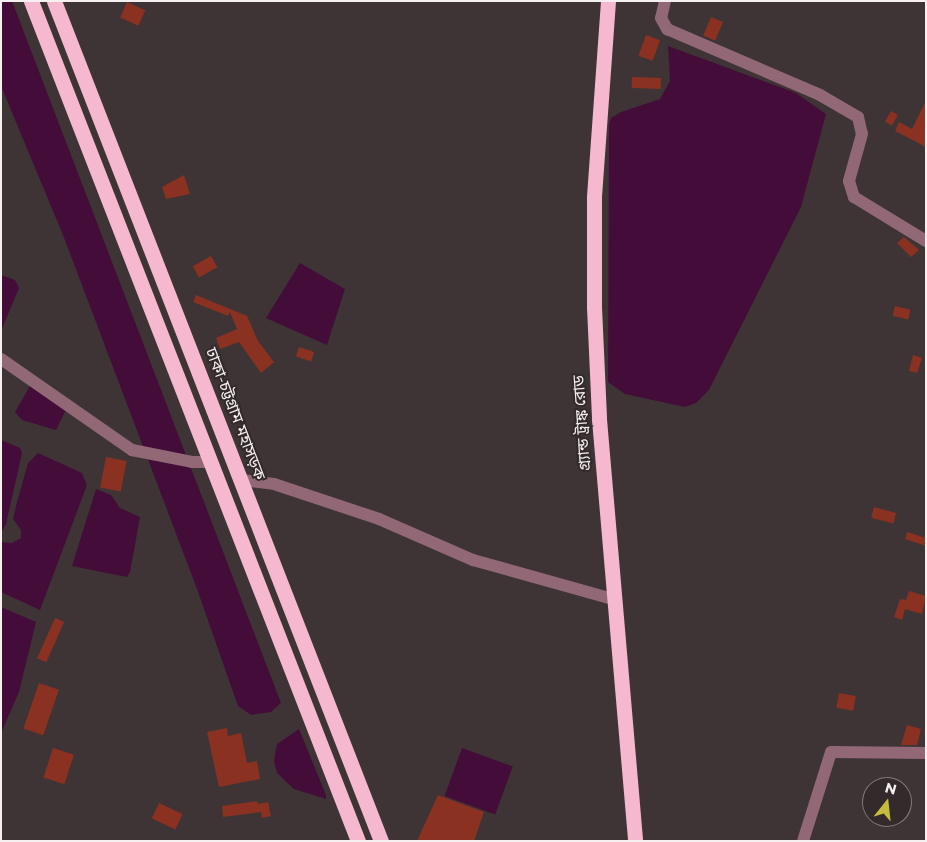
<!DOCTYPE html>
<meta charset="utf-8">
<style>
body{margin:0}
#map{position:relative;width:927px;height:842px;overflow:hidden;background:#3e3435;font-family:Montserrat,"Noto Sans Bengali",sans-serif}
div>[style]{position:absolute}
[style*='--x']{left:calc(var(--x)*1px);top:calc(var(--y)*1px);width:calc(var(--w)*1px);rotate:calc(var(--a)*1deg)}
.water>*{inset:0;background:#440c39;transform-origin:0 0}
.building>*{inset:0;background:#8b3121;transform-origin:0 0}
.minor>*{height:12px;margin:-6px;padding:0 6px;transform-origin:6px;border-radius:6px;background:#926877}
.highway>*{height:15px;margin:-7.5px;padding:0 7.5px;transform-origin:7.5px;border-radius:7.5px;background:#f5b8ce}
span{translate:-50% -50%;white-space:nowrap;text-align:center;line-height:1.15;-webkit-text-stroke:4px #332a2b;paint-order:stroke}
.street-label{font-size:16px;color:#f6f0f0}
.frame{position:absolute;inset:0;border:2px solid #f6f0f0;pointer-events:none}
.north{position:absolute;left:862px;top:777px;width:50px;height:50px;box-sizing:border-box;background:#332a2b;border:1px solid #81797a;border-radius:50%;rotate:16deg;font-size:14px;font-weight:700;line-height:20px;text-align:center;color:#f6f0f0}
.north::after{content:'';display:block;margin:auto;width:18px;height:22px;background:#c5bc3d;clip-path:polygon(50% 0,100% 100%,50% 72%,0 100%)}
</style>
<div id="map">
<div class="water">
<i style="clip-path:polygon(1px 1px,12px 1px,281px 703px,271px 712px,251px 715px,238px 706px,197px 589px,63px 235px,1px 86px)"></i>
<i style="clip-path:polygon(668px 46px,796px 93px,826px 114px,801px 207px,709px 390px,696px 403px,685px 407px,625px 394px,608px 382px,609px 125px,611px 118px,621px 112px,660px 99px,670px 81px)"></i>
<i style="clip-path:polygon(300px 263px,345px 289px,327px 345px,266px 318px)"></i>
<i style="clip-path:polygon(1px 275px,15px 280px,19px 288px,1px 331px)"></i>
<i style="clip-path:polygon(30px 386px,67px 408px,56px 430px,22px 420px,15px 412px)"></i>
<i style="clip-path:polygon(1px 440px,20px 448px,22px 453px,6px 524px,1px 533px)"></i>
<i style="clip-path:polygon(38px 453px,82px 473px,87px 485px,40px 610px,1px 592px,1px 542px,12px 543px,21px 538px,21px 530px,13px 519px,16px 506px,28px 463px)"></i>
<i style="clip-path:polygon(96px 489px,111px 495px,120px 508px,140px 517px,130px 572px,127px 577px,72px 566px)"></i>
<i style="clip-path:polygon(1px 607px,36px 622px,19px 692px,1px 733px)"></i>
<i style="clip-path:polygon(299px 729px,326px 795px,326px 799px,294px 789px,277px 773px,274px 761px,277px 744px)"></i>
<i style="left:462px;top:748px;width:54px;height:51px;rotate:20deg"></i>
</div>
<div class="building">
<i style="left:127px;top:2px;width:20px;height:17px;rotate:24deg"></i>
<i style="left:711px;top:17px;width:13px;height:20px;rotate:23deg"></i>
<i style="left:646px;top:35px;width:15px;height:22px;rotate:20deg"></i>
<i style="left:632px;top:77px;width:29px;height:11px;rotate:2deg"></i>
<i style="clip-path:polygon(926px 101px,926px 147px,895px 131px,899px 122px,912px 129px)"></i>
<i style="left:891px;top:111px;width:8px;height:12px;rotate:30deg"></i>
<i style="clip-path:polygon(184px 175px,190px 194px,166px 199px,162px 187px)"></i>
<i style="clip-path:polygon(904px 237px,919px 250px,911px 257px,897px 243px)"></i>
<i style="left:211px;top:256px;width:13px;height:21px;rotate:61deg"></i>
<i style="clip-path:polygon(196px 295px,247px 316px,258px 341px,274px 362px,261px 373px,239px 342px,220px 349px,216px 338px,237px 329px,230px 312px,228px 316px,193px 302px)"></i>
<i style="left:895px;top:306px;width:16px;height:10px;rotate:14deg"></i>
<i style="left:299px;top:347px;width:16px;height:10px;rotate:18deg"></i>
<i style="clip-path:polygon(913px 355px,922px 358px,917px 373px,909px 371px)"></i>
<i style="left:106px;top:457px;width:21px;height:31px;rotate:11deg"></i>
<i style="left:874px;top:507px;width:23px;height:11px;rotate:15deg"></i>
<i style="clip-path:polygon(907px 532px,926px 538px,926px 546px,905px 539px)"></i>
<i style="clip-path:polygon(909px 591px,926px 596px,922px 614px,905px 609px,902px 620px,894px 617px,900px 599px,906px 600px)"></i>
<i style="left:55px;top:618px;width:10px;height:44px;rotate:24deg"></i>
<i style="left:39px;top:683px;width:21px;height:48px;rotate:19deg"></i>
<i style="left:839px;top:693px;width:17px;height:15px;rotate:10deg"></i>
<i style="clip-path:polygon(907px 725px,921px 729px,917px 745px,901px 745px)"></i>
<i style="clip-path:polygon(227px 728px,228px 736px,241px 733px,247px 763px,257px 761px,260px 779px,219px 787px,207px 732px)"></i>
<i style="left:53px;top:748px;width:22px;height:31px;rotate:18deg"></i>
<i style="clip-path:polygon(438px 795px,484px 812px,474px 841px,417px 841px)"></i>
<i style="clip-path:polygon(257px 801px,258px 804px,268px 802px,271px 816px,262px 818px,261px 812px,223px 817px,222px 806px)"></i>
<i style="left:159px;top:803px;width:26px;height:17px;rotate:25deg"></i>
</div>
<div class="minor">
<i style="--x:665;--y:1;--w:17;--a:103"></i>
<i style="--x:661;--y:18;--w:13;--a:61"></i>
<i style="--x:667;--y:29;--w:167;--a:23.3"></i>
<i style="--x:820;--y:95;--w:44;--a:30.1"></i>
<i style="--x:858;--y:117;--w:17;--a:77"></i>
<i style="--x:862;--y:134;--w:49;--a:105.5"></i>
<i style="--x:849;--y:181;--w:17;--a:73"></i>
<i style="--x:854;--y:197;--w:84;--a:31.4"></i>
<i style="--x:1;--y:359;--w:160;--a:34.8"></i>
<i style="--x:132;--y:450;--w:61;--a:11.3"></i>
<i style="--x:192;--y:462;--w:19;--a:0"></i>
<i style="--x:242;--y:480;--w:32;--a:7"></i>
<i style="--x:274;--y:484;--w:111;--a:18.4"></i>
<i style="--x:379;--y:519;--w:103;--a:23.6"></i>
<i style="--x:473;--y:560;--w:145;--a:15.6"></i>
<i style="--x:803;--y:841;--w:93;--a:-72.5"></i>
<i style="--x:831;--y:752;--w:95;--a:0.6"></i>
</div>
<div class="highway">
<i style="--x:31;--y:1;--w:901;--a:68.73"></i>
<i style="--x:54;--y:1;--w:901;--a:68.73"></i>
<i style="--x:608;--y:1;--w:197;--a:94.1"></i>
<i style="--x:594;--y:198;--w:109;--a:90"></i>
<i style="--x:594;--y:307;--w:112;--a:87.4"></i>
<i style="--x:599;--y:419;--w:424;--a:85.1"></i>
</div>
<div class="street-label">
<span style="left:235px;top:414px;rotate:69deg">ঢাকা-চট্টগ্রাম মহাসড়ক</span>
<span style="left:582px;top:423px;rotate:-94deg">গ্র্যান্ড ট্রাঙ্ক রোড</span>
</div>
<div class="frame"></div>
<div class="north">N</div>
</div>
